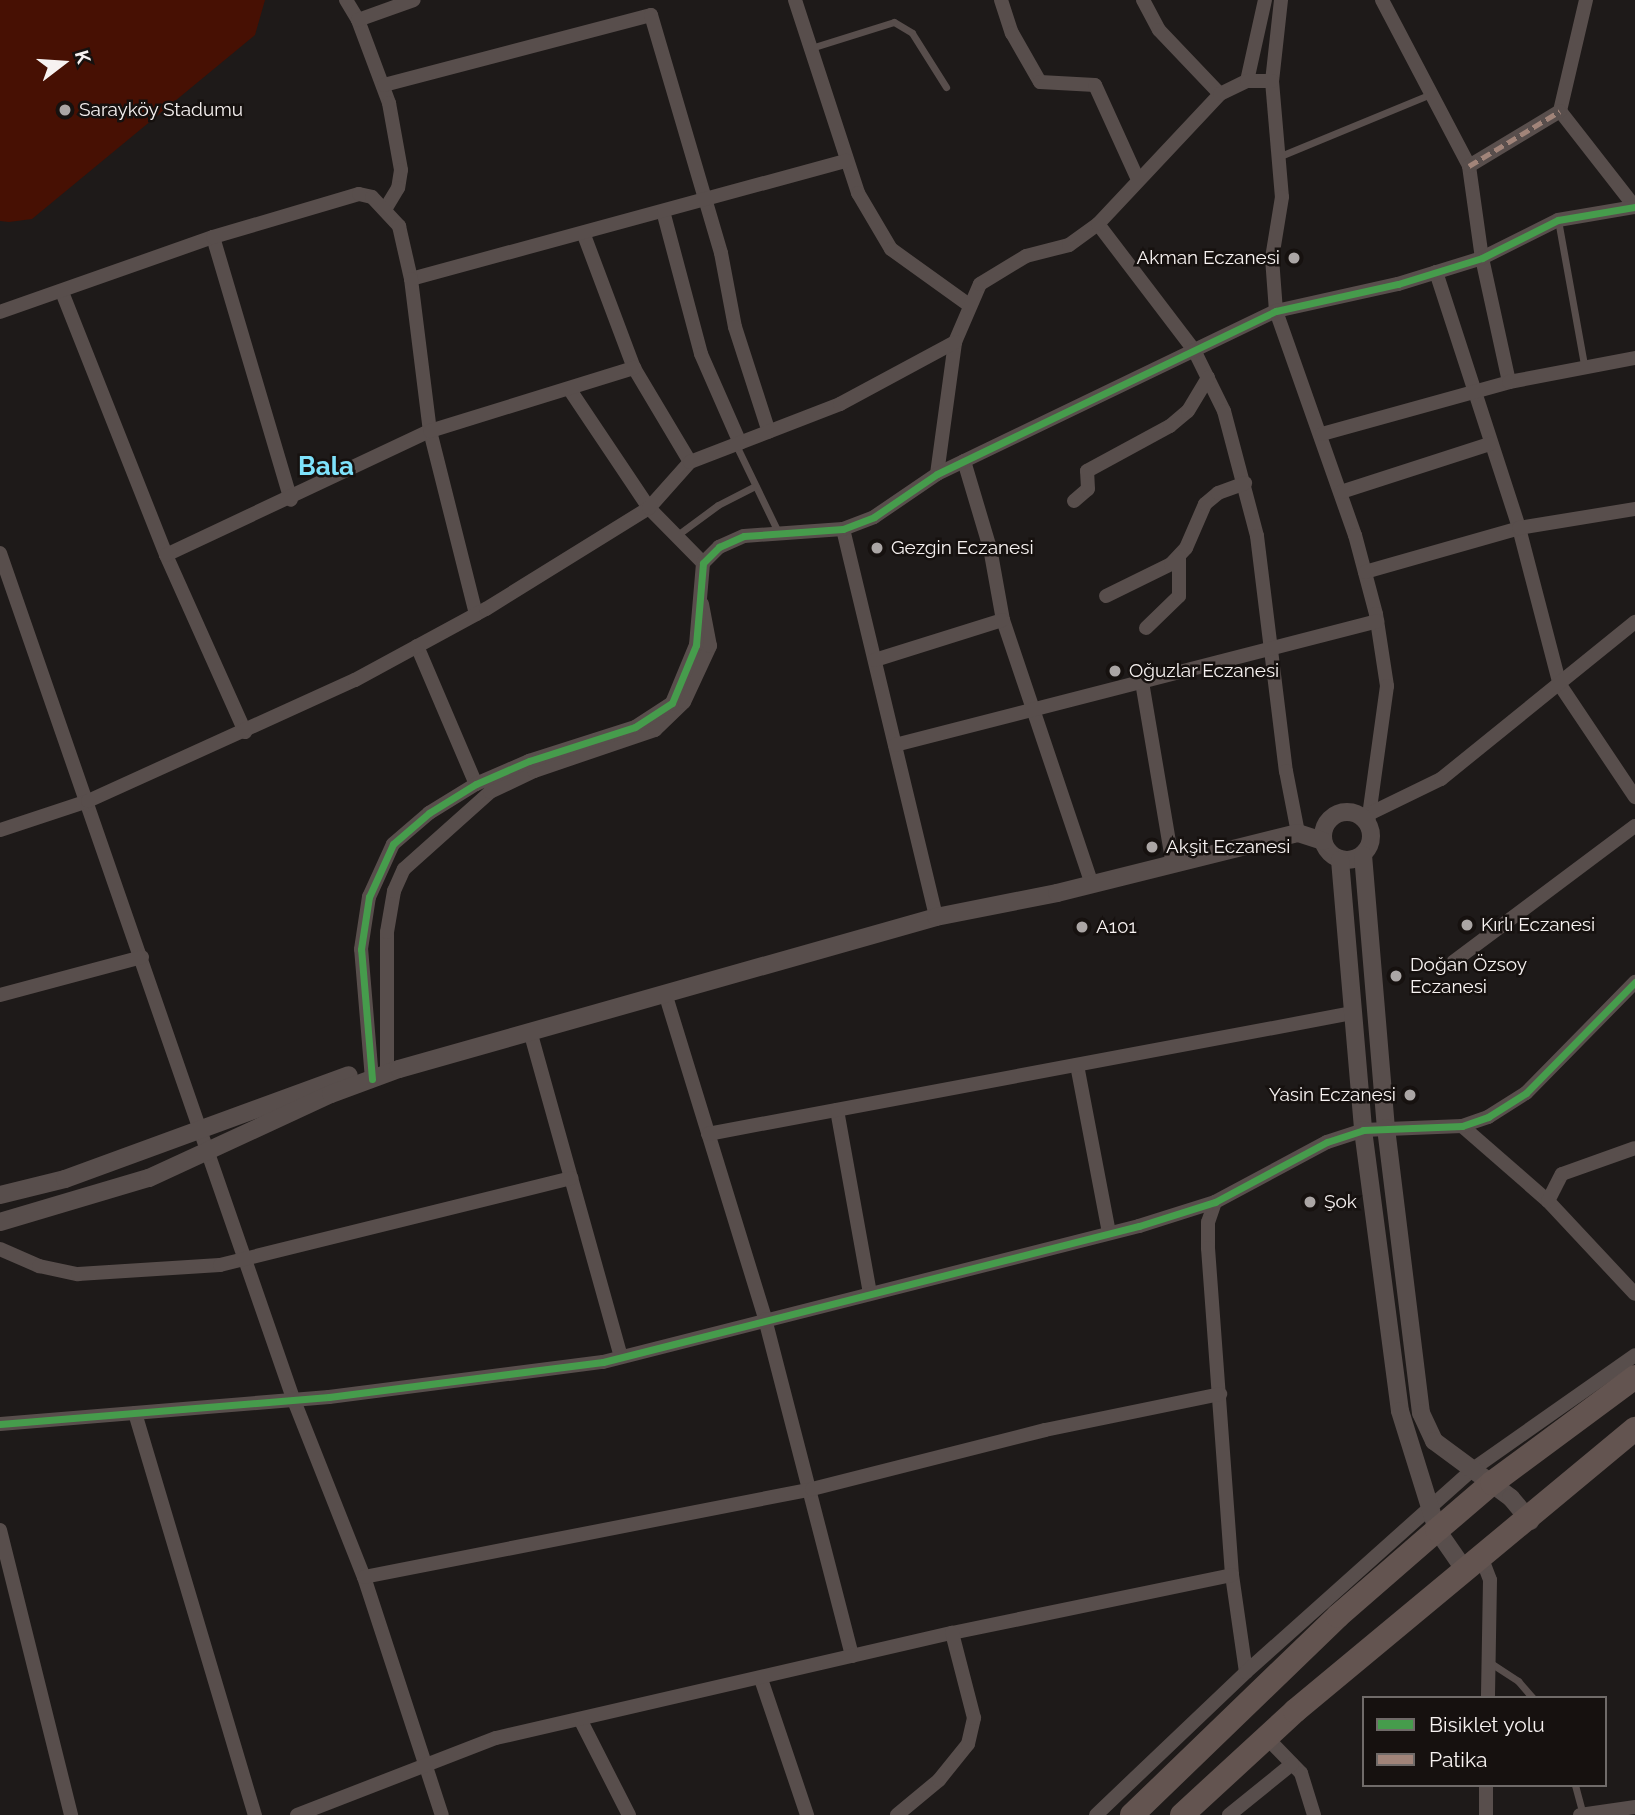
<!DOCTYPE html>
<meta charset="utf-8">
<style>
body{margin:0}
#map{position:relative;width:1635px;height:1815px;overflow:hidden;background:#1e1a19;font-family:Raleway,sans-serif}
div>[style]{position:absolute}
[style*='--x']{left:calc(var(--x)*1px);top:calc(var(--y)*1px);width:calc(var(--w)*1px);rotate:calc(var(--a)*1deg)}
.green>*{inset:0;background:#471003}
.service>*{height:7px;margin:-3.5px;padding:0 3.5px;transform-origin:3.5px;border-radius:3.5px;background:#584e4c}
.minor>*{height:14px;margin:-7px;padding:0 7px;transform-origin:7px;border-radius:7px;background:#584e4c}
.tertiary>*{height:18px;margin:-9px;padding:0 9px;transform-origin:9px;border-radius:9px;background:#584e4c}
.tertiary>.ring{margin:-9px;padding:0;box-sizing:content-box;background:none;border:18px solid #584e4c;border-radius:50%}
.trunk>*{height:24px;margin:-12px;padding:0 12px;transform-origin:12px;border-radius:12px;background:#635450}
.quiet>*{height:5px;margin-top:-2.5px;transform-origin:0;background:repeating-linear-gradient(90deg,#a18479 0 10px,transparent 0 15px)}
.cycleway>*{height:7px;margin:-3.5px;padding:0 3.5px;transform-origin:3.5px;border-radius:3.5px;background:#469c4c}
.dots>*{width:19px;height:19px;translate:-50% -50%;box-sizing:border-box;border:4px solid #16110f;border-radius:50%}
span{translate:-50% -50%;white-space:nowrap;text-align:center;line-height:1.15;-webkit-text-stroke:5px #16110f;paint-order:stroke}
.poi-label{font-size:19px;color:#f7f2f1}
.left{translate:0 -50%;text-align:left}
.right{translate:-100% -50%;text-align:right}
.district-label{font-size:26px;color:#7ee2fb;font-weight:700}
.legend{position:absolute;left:1362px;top:1696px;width:245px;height:91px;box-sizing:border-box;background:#16110f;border:2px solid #706b69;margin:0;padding:9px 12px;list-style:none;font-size:21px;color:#f7f2f1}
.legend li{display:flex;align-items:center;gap:14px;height:35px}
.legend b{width:35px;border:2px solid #706b69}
.north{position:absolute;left:28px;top:28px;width:70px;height:70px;-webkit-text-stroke:5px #16110f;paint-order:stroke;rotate:73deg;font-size:19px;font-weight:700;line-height:28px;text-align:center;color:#f7f2f1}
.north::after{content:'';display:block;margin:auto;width:24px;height:32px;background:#f7f2f1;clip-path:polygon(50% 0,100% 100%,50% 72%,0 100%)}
</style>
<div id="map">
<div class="green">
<i style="clip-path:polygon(0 0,265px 0,255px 35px,32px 219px,9px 222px,0 221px)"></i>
</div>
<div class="service">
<i style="--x:811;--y:48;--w:87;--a:-17.4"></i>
<i style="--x:894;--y:22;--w:21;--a:31"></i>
<i style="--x:912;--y:33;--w:64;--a:57.8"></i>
<i style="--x:1278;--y:157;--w:165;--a:-22.4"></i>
<i style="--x:1558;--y:220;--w:147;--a:79.8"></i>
<i style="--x:736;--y:445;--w:99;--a:64.2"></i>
<i style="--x:676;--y:536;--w:52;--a:-36.4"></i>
<i style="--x:718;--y:505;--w:42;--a:-27.2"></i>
<i style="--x:1489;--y:1662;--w:35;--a:33"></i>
<i style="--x:1518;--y:1681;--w:23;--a:49"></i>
<i style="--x:1575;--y:1785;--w:31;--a:75"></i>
</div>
<div class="minor">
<i style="--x:346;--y:0;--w:23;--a:59"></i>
<i style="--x:358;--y:20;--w:89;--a:69.5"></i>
<i style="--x:389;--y:103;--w:68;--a:79.8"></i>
<i style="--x:401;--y:170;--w:18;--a:99"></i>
<i style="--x:398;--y:188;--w:23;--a:121"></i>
<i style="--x:795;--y:0;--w:203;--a:71.9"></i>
<i style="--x:858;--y:193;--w:65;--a:59.5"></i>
<i style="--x:891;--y:249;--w:96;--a:35.7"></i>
<i style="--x:1001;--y:0;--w:35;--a:72"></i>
<i style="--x:1012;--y:33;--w:56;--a:60.3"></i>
<i style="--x:1040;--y:82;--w:55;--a:3.1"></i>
<i style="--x:1095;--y:85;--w:104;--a:65.6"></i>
<i style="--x:1143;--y:0;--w:34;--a:62"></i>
<i style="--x:1159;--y:30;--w:88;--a:46.4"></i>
<i style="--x:1281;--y:0;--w:81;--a:96.3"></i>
<i style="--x:1272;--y:81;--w:116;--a:85.1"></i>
<i style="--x:1282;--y:197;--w:62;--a:99.3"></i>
<i style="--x:1272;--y:258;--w:53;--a:85.7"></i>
<i style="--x:1276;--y:311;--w:238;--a:70.6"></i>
<i style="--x:1355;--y:535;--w:82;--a:75.1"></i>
<i style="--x:1376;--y:614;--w:73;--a:81.3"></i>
<i style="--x:1387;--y:686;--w:138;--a:97.9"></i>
<i style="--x:1382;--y:0;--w:187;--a:62.3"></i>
<i style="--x:1469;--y:166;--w:93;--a:82"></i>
<i style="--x:1482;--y:258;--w:127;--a:77.7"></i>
<i style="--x:1586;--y:0;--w:114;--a:103.2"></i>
<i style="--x:1560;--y:111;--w:122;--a:52"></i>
<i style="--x:358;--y:20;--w:59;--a:-19.7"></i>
<i style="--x:1247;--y:81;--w:83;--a:-77.5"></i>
<i style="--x:384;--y:85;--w:276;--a:-14.7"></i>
<i style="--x:651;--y:15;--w:248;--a:73.6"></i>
<i style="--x:721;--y:253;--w:75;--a:79.3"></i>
<i style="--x:735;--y:327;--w:110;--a:72.1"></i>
<i style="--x:1469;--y:166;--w:106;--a:-31.1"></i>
<i style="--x:663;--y:211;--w:148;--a:75.1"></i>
<i style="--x:701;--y:354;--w:97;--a:66.3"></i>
<i style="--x:1098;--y:224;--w:158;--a:52.7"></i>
<i style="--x:1194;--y:350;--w:68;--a:63.8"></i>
<i style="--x:1224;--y:411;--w:129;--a:75.2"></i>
<i style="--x:1257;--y:536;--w:237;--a:83"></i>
<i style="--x:1286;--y:771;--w:63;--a:79"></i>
<i style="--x:584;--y:235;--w:142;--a:69.4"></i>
<i style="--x:634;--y:368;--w:109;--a:59.2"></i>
<i style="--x:213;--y:237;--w:274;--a:73.5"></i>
<i style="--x:1436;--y:272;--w:269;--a:72"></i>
<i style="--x:1519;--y:528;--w:162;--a:75.4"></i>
<i style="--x:1560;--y:685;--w:135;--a:56.2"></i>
<i style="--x:411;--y:279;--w:451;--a:-15.2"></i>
<i style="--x:62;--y:292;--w:283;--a:68.4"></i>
<i style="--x:166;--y:555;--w:194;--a:65.9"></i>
<i style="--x:0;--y:312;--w:226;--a:-19.4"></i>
<i style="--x:213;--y:237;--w:152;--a:-16.4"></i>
<i style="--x:359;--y:194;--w:13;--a:13"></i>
<i style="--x:372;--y:197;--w:40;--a:47"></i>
<i style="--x:399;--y:226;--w:54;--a:77.2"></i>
<i style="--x:411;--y:279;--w:153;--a:82.9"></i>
<i style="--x:430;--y:431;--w:189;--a:75.9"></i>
<i style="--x:570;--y:390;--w:142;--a:56.2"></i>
<i style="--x:649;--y:508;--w:77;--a:45.5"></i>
<i style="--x:1322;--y:434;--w:194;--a:-15.5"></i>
<i style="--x:1509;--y:382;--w:128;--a:-10.8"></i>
<i style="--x:964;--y:461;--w:91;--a:73.4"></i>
<i style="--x:990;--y:548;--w:73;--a:79.8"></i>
<i style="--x:1003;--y:620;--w:280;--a:71.4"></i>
<i style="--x:937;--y:474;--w:133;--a:-82.2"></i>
<i style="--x:955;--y:342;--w:63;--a:-66.7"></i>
<i style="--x:980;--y:284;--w:54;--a:-31.3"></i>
<i style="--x:1026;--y:256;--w:44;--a:-14.3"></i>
<i style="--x:1069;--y:245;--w:36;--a:-36"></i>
<i style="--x:1098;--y:224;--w:178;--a:-46.8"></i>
<i style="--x:1220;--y:94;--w:30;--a:-26"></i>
<i style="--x:1247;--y:81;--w:25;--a:0"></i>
<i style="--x:1341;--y:492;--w:157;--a:-17.9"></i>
<i style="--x:1074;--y:501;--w:18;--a:-41"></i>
<i style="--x:1088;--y:489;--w:18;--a:-93"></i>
<i style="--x:1087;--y:471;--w:94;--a:-28.5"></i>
<i style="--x:1170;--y:426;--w:23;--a:-40"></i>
<i style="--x:1188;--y:411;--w:39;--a:-59"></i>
<i style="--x:843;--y:529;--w:399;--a:76.5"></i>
<i style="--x:0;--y:553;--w:894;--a:70.88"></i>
<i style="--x:293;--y:1398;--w:193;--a:68.4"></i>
<i style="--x:364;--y:1577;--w:250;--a:71.9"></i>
<i style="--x:166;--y:555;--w:292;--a:-25.2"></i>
<i style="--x:430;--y:431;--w:214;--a:-17.2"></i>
<i style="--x:1365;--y:572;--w:160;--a:-15.9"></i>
<i style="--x:1519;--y:528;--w:118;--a:-9.3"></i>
<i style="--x:1106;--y:596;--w:72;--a:-26.2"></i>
<i style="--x:1171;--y:564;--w:22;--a:-47"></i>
<i style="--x:1186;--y:548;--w:48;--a:-66.6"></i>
<i style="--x:1205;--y:504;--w:17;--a:-40"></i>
<i style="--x:1218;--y:493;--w:29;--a:-20"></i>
<i style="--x:1146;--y:628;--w:46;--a:-44.1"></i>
<i style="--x:1179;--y:596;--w:39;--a:-90"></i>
<i style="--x:417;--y:646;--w:150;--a:66.9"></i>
<i style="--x:875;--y:660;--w:134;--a:-17.4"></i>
<i style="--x:1142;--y:682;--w:186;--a:80.4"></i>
<i style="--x:895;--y:745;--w:498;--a:-14.4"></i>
<i style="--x:1373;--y:812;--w:76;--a:-25.9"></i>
<i style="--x:1441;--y:779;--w:250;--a:-39"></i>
<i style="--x:0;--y:830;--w:93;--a:-18.2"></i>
<i style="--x:88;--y:801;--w:293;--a:-24.4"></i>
<i style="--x:355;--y:680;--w:149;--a:-28.5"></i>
<i style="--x:486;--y:609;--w:192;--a:-31.8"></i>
<i style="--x:649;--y:508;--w:62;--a:-48.3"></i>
<i style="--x:690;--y:462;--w:161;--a:-21.1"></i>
<i style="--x:840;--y:404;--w:131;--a:-28.3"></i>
<i style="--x:1453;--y:962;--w:227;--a:-36.8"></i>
<i style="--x:665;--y:993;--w:341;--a:72.9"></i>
<i style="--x:765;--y:1319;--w:348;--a:75.5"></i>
<i style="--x:0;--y:995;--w:147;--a:-15"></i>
<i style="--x:530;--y:1031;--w:338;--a:74.4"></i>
<i style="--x:1077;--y:1065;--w:171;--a:79.2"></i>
<i style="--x:387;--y:1074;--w:142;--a:-90"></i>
<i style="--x:387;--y:932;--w:42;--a:-80.3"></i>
<i style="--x:394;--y:891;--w:24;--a:-66"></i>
<i style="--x:404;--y:869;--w:115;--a:-41.8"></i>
<i style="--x:490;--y:792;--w:49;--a:-25.5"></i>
<i style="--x:534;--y:771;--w:128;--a:-18.7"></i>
<i style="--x:655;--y:730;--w:40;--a:-44"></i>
<i style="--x:684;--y:702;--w:62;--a:-65.1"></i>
<i style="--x:710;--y:646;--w:43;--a:-100.8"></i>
<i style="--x:372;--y:1079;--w:130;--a:-94.8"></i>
<i style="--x:361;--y:949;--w:53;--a:-81.3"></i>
<i style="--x:369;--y:897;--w:58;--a:-65.6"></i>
<i style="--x:393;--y:844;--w:48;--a:-40.7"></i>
<i style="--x:429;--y:813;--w:55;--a:-31.7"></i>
<i style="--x:476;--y:784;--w:58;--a:-23.5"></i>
<i style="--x:529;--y:761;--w:111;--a:-17.8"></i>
<i style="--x:635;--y:727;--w:44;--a:-33"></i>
<i style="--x:672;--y:703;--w:63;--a:-67.5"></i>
<i style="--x:696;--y:645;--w:82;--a:-85.1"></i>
<i style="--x:703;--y:563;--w:23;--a:-45"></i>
<i style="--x:719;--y:547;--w:27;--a:-24"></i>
<i style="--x:744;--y:536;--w:99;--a:-4"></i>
<i style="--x:843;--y:529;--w:33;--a:-21"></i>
<i style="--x:874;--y:517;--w:76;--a:-34.3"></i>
<i style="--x:937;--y:474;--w:376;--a:-25.7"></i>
<i style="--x:1276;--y:311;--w:125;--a:-12.5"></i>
<i style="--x:1398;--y:284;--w:88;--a:-17.2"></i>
<i style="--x:1482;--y:258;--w:85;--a:-26.6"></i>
<i style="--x:1558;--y:220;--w:78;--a:-9.6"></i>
<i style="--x:837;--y:1110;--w:186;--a:79.8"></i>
<i style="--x:1462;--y:1126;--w:114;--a:41.1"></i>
<i style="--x:1548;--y:1201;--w:127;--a:46.9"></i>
<i style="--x:708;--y:1134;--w:656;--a:-10.63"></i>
<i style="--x:1548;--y:1201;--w:30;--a:-63"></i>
<i style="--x:1562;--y:1174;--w:77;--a:-19.6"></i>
<i style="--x:1215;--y:1202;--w:21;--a:109"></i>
<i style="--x:1208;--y:1222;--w:26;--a:90"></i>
<i style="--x:1208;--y:1248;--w:328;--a:85.8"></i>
<i style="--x:1232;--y:1575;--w:98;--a:81.8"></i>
<i style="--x:0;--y:1249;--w:43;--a:23.6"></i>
<i style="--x:39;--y:1266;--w:40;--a:12"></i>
<i style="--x:78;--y:1274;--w:142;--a:-3.6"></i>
<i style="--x:220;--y:1265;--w:362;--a:-13.9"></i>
<i style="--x:135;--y:1413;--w:420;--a:73.4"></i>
<i style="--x:0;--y:1424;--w:330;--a:-4.7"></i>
<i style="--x:329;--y:1397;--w:276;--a:-7.3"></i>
<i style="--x:603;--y:1362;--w:553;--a:-14.24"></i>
<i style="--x:1139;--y:1226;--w:80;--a:-17.5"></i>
<i style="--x:1215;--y:1202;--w:127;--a:-28.2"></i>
<i style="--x:1327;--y:1142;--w:38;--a:-18"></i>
<i style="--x:1363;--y:1130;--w:99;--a:-2.3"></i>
<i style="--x:1462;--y:1126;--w:28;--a:-19"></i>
<i style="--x:1488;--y:1117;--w:45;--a:-32.3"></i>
<i style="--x:1526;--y:1093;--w:156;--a:-45.5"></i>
<i style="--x:0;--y:1530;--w:294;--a:76"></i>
<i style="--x:1482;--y:1559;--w:22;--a:69"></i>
<i style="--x:1490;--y:1580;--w:118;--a:91"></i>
<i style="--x:364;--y:1577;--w:457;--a:-11.1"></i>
<i style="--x:812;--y:1489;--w:240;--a:-14.2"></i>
<i style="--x:1045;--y:1430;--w:179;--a:-11.6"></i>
<i style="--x:761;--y:1679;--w:144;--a:71.3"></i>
<i style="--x:580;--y:1719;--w:108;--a:63"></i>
<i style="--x:1267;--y:1738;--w:49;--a:45.8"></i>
<i style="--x:1301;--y:1773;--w:44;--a:72.8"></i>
<i style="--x:297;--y:1815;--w:213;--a:-21.2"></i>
<i style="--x:496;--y:1738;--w:468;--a:-13"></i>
<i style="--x:952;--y:1633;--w:286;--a:-11.7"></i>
<i style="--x:897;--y:1815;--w:55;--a:-39.8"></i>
<i style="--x:939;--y:1780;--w:46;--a:-51.1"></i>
<i style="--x:968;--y:1744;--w:27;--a:-77"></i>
<i style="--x:974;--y:1718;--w:88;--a:-104.5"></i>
<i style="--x:1096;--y:1815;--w:207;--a:-43.6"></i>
<i style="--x:1246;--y:1672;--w:305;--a:-41.8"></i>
<i style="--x:1473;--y:1469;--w:198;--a:-35.1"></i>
<i style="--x:1229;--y:1815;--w:81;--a:-39"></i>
<i style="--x:1486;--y:1815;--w:30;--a:-90"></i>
<i style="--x:1580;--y:1815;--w:56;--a:-8.3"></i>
</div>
<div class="tertiary">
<i class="ring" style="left:1323px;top:812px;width:30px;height:30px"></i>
<i style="--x:1363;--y:855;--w:274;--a:85.2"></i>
<i style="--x:1386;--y:1128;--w:287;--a:83"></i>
<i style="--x:1421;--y:1413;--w:31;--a:65"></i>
<i style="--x:1434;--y:1441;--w:96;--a:36.5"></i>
<i style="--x:1511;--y:1498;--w:30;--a:50"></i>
<i style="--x:1340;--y:860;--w:271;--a:85.1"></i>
<i style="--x:1363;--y:1130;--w:283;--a:82.5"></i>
<i style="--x:1400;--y:1411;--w:125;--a:72.7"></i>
<i style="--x:1437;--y:1530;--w:51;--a:55.4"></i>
<i style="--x:0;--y:1195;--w:67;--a:-13.8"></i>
<i style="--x:65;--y:1179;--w:302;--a:-20.1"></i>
<i style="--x:0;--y:1222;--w:155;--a:-16.5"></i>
<i style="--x:149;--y:1178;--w:200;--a:-24.8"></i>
<i style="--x:331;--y:1094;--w:72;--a:-20.2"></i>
<i style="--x:399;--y:1069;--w:558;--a:-15.8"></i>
<i style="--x:936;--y:917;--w:123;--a:-11.2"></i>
<i style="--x:1057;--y:893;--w:248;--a:-14"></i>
<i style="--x:1298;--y:833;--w:26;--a:18"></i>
</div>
<div class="trunk">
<i style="--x:1132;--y:1815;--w:286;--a:-44"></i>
<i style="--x:1338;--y:1616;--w:131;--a:-41"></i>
<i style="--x:1437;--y:1530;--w:72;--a:-40.5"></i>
<i style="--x:1492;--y:1483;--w:178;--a:-36.5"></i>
<i style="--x:1182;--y:1815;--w:154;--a:-42.6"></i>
<i style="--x:1295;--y:1711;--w:442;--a:-39.7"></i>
</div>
<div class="quiet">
<i style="--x:1469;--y:166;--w:106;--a:-31.1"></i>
</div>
<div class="cycleway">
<i style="--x:372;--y:1079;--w:130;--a:-94.8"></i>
<i style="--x:361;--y:949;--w:53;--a:-81.3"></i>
<i style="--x:369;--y:897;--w:58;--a:-65.6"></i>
<i style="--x:393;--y:844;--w:48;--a:-40.7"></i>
<i style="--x:429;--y:813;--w:55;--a:-31.7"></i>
<i style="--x:476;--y:784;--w:58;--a:-23.5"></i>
<i style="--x:529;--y:761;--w:111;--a:-17.8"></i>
<i style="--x:635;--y:727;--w:44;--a:-33"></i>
<i style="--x:672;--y:703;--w:63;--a:-67.5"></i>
<i style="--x:696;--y:645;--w:82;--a:-85.1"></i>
<i style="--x:703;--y:563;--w:23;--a:-45"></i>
<i style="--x:719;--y:547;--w:27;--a:-24"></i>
<i style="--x:744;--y:536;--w:99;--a:-4"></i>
<i style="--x:843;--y:529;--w:33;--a:-21"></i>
<i style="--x:874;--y:517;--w:76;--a:-34.3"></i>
<i style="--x:937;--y:474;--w:376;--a:-25.7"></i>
<i style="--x:1276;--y:311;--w:125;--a:-12.5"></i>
<i style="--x:1398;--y:284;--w:88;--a:-17.2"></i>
<i style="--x:1482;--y:258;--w:85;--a:-26.6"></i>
<i style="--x:1558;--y:220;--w:78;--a:-9.6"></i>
<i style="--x:0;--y:1424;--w:330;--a:-4.7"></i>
<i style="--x:329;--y:1397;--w:276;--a:-7.3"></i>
<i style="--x:603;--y:1362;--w:553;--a:-14.24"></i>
<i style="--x:1139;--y:1226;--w:80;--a:-17.5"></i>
<i style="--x:1215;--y:1202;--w:127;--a:-28.2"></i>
<i style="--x:1327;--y:1142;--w:38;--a:-18"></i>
<i style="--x:1363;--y:1130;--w:99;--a:-2.3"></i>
<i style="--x:1462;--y:1126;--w:28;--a:-19"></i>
<i style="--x:1488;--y:1117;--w:45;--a:-32.3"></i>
<i style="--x:1526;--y:1093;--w:156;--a:-45.5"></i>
</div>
<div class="dots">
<i style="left:65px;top:110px;background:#aba6a5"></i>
<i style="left:1294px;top:258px;background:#aba6a5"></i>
<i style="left:877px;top:548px;background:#aba6a5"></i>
<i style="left:1115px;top:671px;background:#aba6a5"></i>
<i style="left:1152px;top:847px;background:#aba6a5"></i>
<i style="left:1467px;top:925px;background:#aba6a5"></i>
<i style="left:1082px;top:927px;background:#aba6a5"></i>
<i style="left:1396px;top:976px;background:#aba6a5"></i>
<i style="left:1410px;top:1095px;background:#aba6a5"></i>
<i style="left:1310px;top:1202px;background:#aba6a5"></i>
</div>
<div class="poi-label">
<span class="left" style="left:79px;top:110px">Sarayköy Stadumu</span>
<span class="right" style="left:1280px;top:258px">Akman Eczanesi</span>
<span class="left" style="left:891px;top:548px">Gezgin Eczanesi</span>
<span class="left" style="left:1129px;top:671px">Oğuzlar Eczanesi</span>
<span class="left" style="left:1166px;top:847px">Akşit Eczanesi</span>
<span class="left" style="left:1481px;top:925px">Kırlı Eczanesi</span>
<span class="left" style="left:1096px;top:927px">A101</span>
<span class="left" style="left:1410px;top:976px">Doğan Özsoy<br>Eczanesi</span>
<span class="right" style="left:1396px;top:1095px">Yasin Eczanesi</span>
<span class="left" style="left:1324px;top:1202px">Şok</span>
</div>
<div class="district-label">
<span style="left:326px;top:467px">Bala</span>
</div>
<ul class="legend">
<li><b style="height:9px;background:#469c4c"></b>Bisiklet yolu</li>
<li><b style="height:9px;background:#a18479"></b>Patika</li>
</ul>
<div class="north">K</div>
</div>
